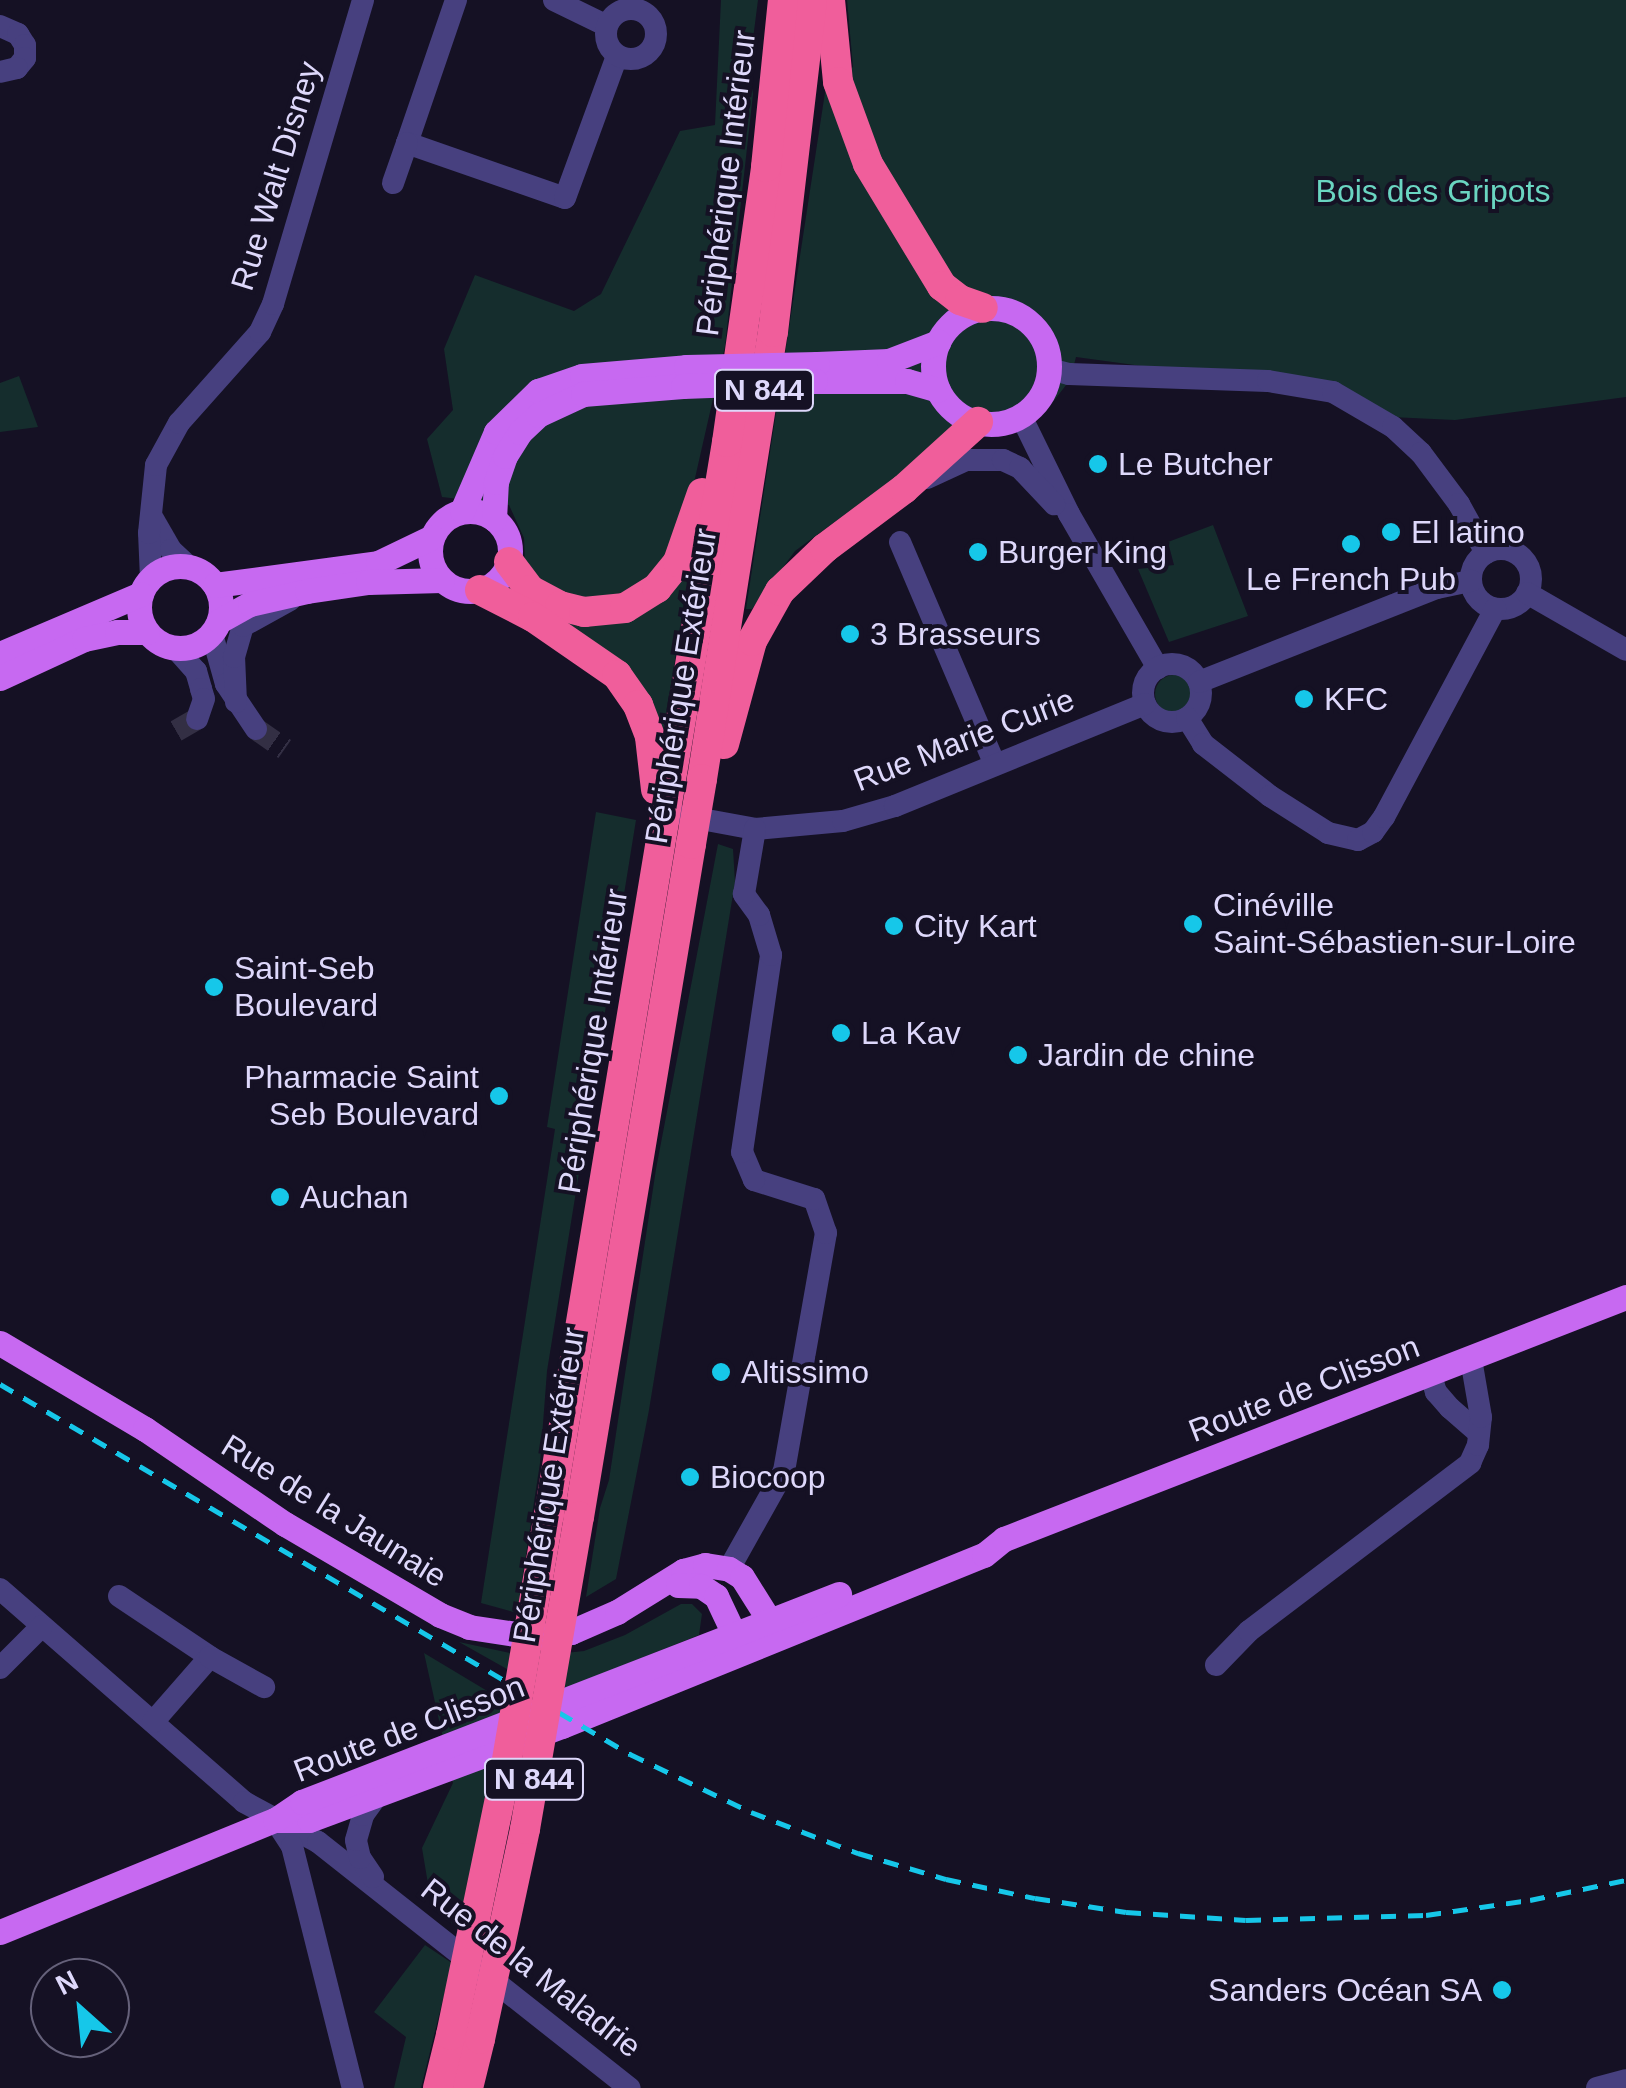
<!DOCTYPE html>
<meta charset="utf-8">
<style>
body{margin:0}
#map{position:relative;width:1626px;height:2088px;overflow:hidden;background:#151124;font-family:Helvetica,sans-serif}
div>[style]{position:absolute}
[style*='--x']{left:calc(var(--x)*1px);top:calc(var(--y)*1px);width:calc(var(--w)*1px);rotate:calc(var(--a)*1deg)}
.green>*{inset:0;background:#152d2d}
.round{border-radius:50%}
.minor-tunnel>*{height:22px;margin-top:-11px;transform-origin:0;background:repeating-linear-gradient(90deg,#332f44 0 22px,transparent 0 33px)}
.minor>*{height:22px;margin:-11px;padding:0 11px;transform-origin:11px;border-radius:11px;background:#47407f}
.minor>.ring{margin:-11px;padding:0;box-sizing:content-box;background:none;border:22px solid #47407f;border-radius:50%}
.major>*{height:25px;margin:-12.5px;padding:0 12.5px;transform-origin:12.5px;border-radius:12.5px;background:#c769f1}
.major>.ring{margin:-12.5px;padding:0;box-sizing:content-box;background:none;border:25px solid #c769f1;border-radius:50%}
.highway>*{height:30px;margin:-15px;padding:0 15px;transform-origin:15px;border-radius:15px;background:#f05e9b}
.rail>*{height:5px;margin-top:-2.5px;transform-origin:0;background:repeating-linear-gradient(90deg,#16c7e9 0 15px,transparent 0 27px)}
.major-bridge>*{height:25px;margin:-12.5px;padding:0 12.5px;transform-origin:12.5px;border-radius:12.5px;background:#c769f1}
.highway-bridge>*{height:30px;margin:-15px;padding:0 15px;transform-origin:15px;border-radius:15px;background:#f05e9b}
.dots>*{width:28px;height:28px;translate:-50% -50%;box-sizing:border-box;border:5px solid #151124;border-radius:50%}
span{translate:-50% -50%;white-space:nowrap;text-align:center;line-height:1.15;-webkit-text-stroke:8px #151124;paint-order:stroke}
.shield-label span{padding:2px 8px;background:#151124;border:2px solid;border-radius:8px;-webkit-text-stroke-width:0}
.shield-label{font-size:30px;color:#ded8fb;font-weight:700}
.street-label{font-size:32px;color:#ded8fb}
.park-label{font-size:32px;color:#6ad5c1}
.poi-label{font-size:32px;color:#ded8fb}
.left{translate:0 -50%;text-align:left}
.right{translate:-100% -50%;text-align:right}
.north{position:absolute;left:30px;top:1958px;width:100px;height:100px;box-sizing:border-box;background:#151124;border:2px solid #65617a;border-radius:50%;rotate:333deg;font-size:28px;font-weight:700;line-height:40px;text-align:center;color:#ded8fb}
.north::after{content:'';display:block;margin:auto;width:35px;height:45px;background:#16c7e9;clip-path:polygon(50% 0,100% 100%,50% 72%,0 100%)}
</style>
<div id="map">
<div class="green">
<i style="clip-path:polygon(721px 0,758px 0,749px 70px,753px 94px,725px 346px,683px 531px,690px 569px,663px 732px,604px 670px,486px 601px,525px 565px,524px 538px,509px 505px,442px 497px,427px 439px,453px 410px,444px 349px,475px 275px,574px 311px,601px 294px,680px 131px,715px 125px)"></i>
<i style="clip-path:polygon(847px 0,1626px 0,1626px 397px,1455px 420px,1391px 417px,1361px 396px,1076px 357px,1070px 380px,1049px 407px,997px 433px,973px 434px,934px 449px,795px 551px,752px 609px,746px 609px,826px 86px,853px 67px)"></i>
<i style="clip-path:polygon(19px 376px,38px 427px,0 432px,0 383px)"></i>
<i style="clip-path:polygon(1213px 525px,1248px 616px,1169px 642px,1138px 569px,1174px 565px,1168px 542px)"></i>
<i class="round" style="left:1155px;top:675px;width:38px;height:38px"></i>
<i style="clip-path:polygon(596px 812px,636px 820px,547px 1371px,540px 1463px,517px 1613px,481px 1603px,555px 1129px,547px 1127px)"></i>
<i style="clip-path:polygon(718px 844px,733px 849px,735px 882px,649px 1410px,616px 1579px,586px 1597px,600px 1508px,609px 1480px,656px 1169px)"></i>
<i style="clip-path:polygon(681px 1604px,692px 1604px,702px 1614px,699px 1635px,551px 1694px,459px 1642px,528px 1657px,584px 1651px,625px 1635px)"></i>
<i style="clip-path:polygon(424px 1653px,504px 1701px,460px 1932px,431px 1902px,422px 1848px,453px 1783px)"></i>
<i style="clip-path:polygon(425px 1945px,452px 1963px,421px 2088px,394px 2088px,406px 2037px,374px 2012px)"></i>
</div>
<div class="minor-tunnel">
<i style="--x:256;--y:729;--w:35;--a:35"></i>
<i style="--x:176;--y:731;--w:24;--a:-30"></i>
</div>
<div class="minor">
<i style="--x:456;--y:0;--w:151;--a:108.9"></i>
<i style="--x:407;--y:143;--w:167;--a:19.2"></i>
<i style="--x:565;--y:198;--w:151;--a:-69.9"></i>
<i style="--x:554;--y:0;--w:59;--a:26.1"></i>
<i class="ring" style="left:606px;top:9px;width:28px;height:28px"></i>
<i style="--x:0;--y:26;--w:20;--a:24"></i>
<i style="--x:18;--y:34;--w:13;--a:58"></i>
<i style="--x:25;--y:45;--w:13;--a:90"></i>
<i style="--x:25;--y:58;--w:13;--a:129"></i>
<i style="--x:17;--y:68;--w:17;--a:167"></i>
<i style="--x:393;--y:183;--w:42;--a:-70.7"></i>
<i style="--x:1049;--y:369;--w:21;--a:14"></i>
<i style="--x:1069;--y:374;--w:199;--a:2"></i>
<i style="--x:1268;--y:381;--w:66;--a:9.6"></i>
<i style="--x:1333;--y:392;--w:69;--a:30.3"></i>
<i style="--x:1393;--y:427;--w:38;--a:43"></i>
<i style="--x:1421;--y:453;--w:64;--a:53.3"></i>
<i style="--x:1459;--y:504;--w:56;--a:61.1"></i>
<i style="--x:1021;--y:416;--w:109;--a:63.9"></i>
<i style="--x:1069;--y:514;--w:178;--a:60"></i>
<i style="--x:927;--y:478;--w:43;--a:-24.8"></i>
<i style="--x:966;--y:460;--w:37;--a:0"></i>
<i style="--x:1003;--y:460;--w:19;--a:25"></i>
<i style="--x:1020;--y:468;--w:50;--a:46.6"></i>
<i style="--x:152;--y:517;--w:38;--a:60"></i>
<i style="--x:171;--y:550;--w:25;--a:43"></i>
<i style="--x:900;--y:542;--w:242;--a:66.9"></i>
<i class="ring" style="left:1471px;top:549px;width:38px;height:38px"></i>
<i style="--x:151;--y:578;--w:45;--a:-92.5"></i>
<i style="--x:149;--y:533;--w:68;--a:-84.1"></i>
<i style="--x:156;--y:465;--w:48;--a:-61.3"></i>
<i style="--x:179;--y:423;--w:122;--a:-48.3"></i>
<i style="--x:260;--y:332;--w:31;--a:-65"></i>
<i style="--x:273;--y:304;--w:317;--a:-73.5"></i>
<i style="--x:1527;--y:593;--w:114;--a:29.9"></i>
<i style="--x:212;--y:634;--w:52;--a:74.4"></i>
<i style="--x:226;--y:684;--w:54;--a:56.3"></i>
<i style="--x:176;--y:649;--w:30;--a:48"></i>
<i style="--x:196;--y:671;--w:19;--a:74"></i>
<i style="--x:201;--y:689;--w:10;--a:73"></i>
<i style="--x:204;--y:699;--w:21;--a:109"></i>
<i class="ring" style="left:1143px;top:664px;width:36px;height:36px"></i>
<i style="--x:1199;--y:682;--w:256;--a:-21.6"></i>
<i style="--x:1437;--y:588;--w:35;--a:-12"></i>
<i style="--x:236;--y:702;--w:45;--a:-92.5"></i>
<i style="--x:234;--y:657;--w:32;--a:-74"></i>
<i style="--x:243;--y:626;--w:54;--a:-29"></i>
<i style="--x:1187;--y:718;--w:31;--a:58"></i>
<i style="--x:1203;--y:744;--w:85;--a:37.8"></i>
<i style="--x:1270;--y:796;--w:69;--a:32.5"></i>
<i style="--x:1328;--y:833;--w:31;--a:13"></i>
<i style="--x:1358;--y:840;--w:17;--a:-28"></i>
<i style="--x:1373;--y:832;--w:19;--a:-54"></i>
<i style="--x:1384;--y:817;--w:236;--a:-61.9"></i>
<i style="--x:685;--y:816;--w:71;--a:10.5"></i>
<i style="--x:755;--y:829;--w:88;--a:-5.2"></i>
<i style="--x:843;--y:821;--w:54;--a:-16.1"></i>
<i style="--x:895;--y:806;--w:270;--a:-22.2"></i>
<i style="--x:1431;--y:1375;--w:18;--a:74"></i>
<i style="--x:1436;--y:1392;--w:21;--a:49"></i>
<i style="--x:1450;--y:1408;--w:38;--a:41"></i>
<i style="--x:729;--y:1569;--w:112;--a:-60.7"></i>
<i style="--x:784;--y:1471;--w:242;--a:-80"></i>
<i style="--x:826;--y:1233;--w:36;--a:-109"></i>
<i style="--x:814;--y:1199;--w:63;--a:-162.4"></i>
<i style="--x:754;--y:1180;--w:30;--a:-113"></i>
<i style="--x:742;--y:1152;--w:199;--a:-81.6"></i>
<i style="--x:771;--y:955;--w:42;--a:-106.7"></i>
<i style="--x:759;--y:915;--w:26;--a:-126"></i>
<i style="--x:744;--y:894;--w:66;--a:-80.4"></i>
<i style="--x:0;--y:1589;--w:324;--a:41.1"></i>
<i style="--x:244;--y:1802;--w:84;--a:28.4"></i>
<i style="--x:318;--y:1842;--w:397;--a:38.3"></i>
<i style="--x:119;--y:1596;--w:110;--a:33.8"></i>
<i style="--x:1216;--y:1665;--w:47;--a:-45.9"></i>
<i style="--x:1249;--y:1631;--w:278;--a:-37.2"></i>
<i style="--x:1470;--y:1463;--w:20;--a:-66"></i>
<i style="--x:1478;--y:1445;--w:28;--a:-84"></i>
<i style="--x:1481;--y:1417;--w:59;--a:-99.8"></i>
<i style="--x:0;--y:1668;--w:59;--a:-45"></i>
<i style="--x:153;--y:1722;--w:86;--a:-48.8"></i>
<i style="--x:210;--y:1657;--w:62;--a:29.1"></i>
<i style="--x:275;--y:1820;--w:31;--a:57"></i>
<i style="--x:292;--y:1846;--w:250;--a:75.9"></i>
<i style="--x:373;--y:1877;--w:23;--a:-124"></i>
<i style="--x:360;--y:1858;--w:18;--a:-103"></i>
<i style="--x:356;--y:1840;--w:26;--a:-74"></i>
<i style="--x:363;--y:1815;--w:29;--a:-54"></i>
<i style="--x:1597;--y:2088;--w:30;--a:-15"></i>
</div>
<div class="major">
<i class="ring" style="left:933px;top:308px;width:91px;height:91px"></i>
<i style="--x:817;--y:364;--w:72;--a:-2.4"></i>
<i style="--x:889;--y:361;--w:53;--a:-21.2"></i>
<i style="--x:815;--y:381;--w:92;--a:0"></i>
<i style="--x:907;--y:381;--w:32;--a:16"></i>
<i class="ring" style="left:430px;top:511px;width:55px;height:55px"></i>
<i style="--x:462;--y:511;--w:86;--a:-66.7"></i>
<i style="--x:496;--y:432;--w:59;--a:-44.3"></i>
<i style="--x:538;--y:391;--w:46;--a:-18.8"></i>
<i style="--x:582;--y:376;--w:104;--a:-4.9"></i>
<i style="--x:494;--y:519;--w:37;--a:-87"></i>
<i style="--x:496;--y:482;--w:28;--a:-71"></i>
<i style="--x:505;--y:456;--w:28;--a:-58"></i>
<i style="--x:520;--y:432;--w:25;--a:-43"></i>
<i style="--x:538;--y:415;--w:50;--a:-25"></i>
<i style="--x:583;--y:394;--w:100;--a:-4.6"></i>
<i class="ring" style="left:139px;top:566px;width:57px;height:57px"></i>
<i style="--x:215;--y:585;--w:164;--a:-7.7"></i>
<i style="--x:378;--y:563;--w:60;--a:-25.7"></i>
<i style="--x:219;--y:621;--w:35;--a:-29"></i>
<i style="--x:250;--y:604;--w:58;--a:-12.8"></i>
<i style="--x:307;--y:591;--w:62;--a:-8.4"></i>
<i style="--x:368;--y:582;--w:74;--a:-1.5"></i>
<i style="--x:0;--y:654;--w:153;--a:-23.1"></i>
<i style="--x:0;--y:678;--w:93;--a:-24.9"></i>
<i style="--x:84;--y:639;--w:34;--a:-12"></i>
<i style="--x:117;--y:632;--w:30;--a:0"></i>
<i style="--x:0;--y:1343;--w:169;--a:30.7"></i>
<i style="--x:145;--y:1429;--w:169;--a:34.2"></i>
<i style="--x:285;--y:1524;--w:180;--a:30.4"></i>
<i style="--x:440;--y:1615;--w:31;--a:22"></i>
<i style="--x:469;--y:1627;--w:68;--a:8.5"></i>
<i style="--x:536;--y:1637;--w:35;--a:-8"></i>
<i style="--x:571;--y:1632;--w:50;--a:-23.5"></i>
<i style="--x:617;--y:1612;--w:78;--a:-31.8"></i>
<i style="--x:683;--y:1571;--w:23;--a:-15"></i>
<i style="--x:705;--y:1565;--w:24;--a:9"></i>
<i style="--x:729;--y:1569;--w:15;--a:32"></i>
<i style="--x:742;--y:1577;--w:51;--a:57.9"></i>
<i style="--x:678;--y:1585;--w:23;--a:2"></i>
<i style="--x:701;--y:1586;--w:18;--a:34"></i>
<i style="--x:716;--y:1596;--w:42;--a:64.7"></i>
<i style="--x:275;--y:1820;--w:34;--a:0"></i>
<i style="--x:309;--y:1820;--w:270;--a:-20.4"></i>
<i style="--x:562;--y:1726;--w:455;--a:-22.1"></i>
<i style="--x:984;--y:1555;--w:26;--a:-39"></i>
<i style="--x:1004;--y:1539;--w:667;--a:-21.26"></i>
<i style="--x:0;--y:1932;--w:297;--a:-22.2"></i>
<i style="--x:275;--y:1820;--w:32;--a:-34"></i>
<i style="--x:302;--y:1802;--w:576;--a:-21.17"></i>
</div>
<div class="highway">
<i style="--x:830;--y:0;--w:82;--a:84.4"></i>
<i style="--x:838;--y:82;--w:87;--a:69.9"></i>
<i style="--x:868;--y:164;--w:143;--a:58.8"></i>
<i style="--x:942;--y:286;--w:23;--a:38"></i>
<i style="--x:960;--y:300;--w:24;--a:19"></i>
<i style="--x:509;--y:562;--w:35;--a:53"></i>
<i style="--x:530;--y:590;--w:34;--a:28"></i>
<i style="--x:560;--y:606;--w:25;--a:14"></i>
<i style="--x:584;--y:612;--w:41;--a:-5.6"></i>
<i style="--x:625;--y:608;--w:38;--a:-32"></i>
<i style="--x:657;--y:588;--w:33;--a:-51"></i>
<i style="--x:678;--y:562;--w:73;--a:-70.8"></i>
<i style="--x:480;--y:590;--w:59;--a:27"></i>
<i style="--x:533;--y:617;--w:102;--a:34.6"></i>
<i style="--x:617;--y:675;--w:37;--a:55"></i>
<i style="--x:638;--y:705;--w:34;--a:69"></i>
<i style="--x:650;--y:737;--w:53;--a:83.5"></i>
<i style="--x:724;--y:744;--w:107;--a:-74.8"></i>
<i style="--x:752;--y:641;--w:57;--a:-60.8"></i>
<i style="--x:780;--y:591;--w:62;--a:-43.7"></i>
<i style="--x:825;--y:548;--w:99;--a:-36.8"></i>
<i style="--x:904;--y:489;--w:100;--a:-42.2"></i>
<i style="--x:702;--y:779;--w:453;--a:-81"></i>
<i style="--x:773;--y:332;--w:334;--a:-83.3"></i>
<i style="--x:549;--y:1515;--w:1088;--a:-80.58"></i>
<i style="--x:727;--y:442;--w:278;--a:-81.9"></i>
<i style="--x:766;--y:167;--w:168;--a:-84.2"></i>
<i style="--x:579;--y:1517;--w:682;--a:-80.55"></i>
<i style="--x:438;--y:2088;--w:55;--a:-76.2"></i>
<i style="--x:468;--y:2088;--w:50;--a:-76.2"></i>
</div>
<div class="rail">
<i style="--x:0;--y:1384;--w:731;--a:30.43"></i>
<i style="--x:630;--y:1754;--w:134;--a:25.6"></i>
<i style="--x:751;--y:1812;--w:115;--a:21"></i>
<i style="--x:858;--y:1853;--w:92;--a:16.5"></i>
<i style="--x:946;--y:1879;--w:91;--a:12.1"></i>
<i style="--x:1035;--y:1898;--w:92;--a:8.7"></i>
<i style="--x:1126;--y:1912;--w:120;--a:3.8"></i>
<i style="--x:1246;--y:1920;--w:180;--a:-1.6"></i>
<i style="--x:1426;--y:1915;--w:105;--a:-8.2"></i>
<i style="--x:1530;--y:1900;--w:98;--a:-11.8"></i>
</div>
<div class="major-bridge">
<i style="--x:686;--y:367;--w:131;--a:-1.3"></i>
<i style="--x:683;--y:386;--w:132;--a:-2.2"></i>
</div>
<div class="highway-bridge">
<i style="--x:691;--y:844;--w:66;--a:-80.4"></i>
<i style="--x:451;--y:2035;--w:257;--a:-78.3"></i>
<i style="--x:503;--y:1783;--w:272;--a:-80.3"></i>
<i style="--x:480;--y:2039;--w:215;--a:-77.9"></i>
<i style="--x:525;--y:1829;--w:317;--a:-80.2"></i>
</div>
<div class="dots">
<i style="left:1098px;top:464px;background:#16c7e9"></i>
<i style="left:1391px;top:532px;background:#16c7e9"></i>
<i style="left:1351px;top:544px;background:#16c7e9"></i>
<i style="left:978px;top:552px;background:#16c7e9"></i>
<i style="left:850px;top:634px;background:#16c7e9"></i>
<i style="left:1304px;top:699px;background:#16c7e9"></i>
<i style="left:1193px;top:924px;background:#16c7e9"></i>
<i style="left:894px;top:926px;background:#16c7e9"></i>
<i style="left:214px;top:987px;background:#16c7e9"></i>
<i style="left:841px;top:1033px;background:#16c7e9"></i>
<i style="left:1018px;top:1055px;background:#16c7e9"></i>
<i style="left:499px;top:1096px;background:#16c7e9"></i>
<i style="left:280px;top:1197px;background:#16c7e9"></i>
<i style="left:721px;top:1372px;background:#16c7e9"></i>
<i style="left:690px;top:1477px;background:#16c7e9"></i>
<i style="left:1502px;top:1990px;background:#16c7e9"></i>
</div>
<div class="shield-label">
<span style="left:764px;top:390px">N 844</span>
<span style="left:534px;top:1779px">N 844</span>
</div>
<div class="street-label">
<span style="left:276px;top:176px;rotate:-73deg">Rue Walt Disney</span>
<span style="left:726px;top:183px;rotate:-83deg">Périphérique Intérieur</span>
<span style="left:681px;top:686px;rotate:-81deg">Périphérique Extérieur</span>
<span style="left:964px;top:740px;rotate:-21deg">Rue Marie Curie</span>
<span style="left:593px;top:1041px;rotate:-81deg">Périphérique Intérieur</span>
<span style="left:1304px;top:1389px;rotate:-21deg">Route de Clisson</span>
<span style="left:549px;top:1485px;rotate:-81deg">Périphérique Extérieur</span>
<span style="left:334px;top:1511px;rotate:32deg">Rue de la Jaunaie</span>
<span style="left:409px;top:1729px;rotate:-21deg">Route de Clisson</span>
<span style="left:531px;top:1968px;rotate:38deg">Rue de la Maladrie</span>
</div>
<div class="park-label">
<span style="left:1433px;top:191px">Bois des Gripots</span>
</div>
<div class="poi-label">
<span class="left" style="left:1118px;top:464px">Le Butcher</span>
<span class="left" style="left:1411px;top:532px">El latino</span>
<span class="left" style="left:998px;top:552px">Burger King</span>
<span style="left:1351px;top:579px">Le French Pub</span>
<span class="left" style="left:870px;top:634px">3 Brasseurs</span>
<span class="left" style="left:1324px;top:699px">KFC</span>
<span class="left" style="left:1213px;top:924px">Cinéville<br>Saint-Sébastien-sur-Loire</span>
<span class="left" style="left:914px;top:926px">City Kart</span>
<span class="left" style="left:234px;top:987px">Saint-Seb<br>Boulevard</span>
<span class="left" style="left:861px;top:1033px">La Kav</span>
<span class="left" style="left:1038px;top:1055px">Jardin de chine</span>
<span class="right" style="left:479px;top:1096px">Pharmacie Saint<br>Seb Boulevard</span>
<span class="left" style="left:300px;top:1197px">Auchan</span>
<span class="left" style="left:741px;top:1372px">Altissimo</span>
<span class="left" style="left:710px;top:1477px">Biocoop</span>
<span class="right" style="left:1482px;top:1990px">Sanders Océan SA</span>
</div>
<div class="north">N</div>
</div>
